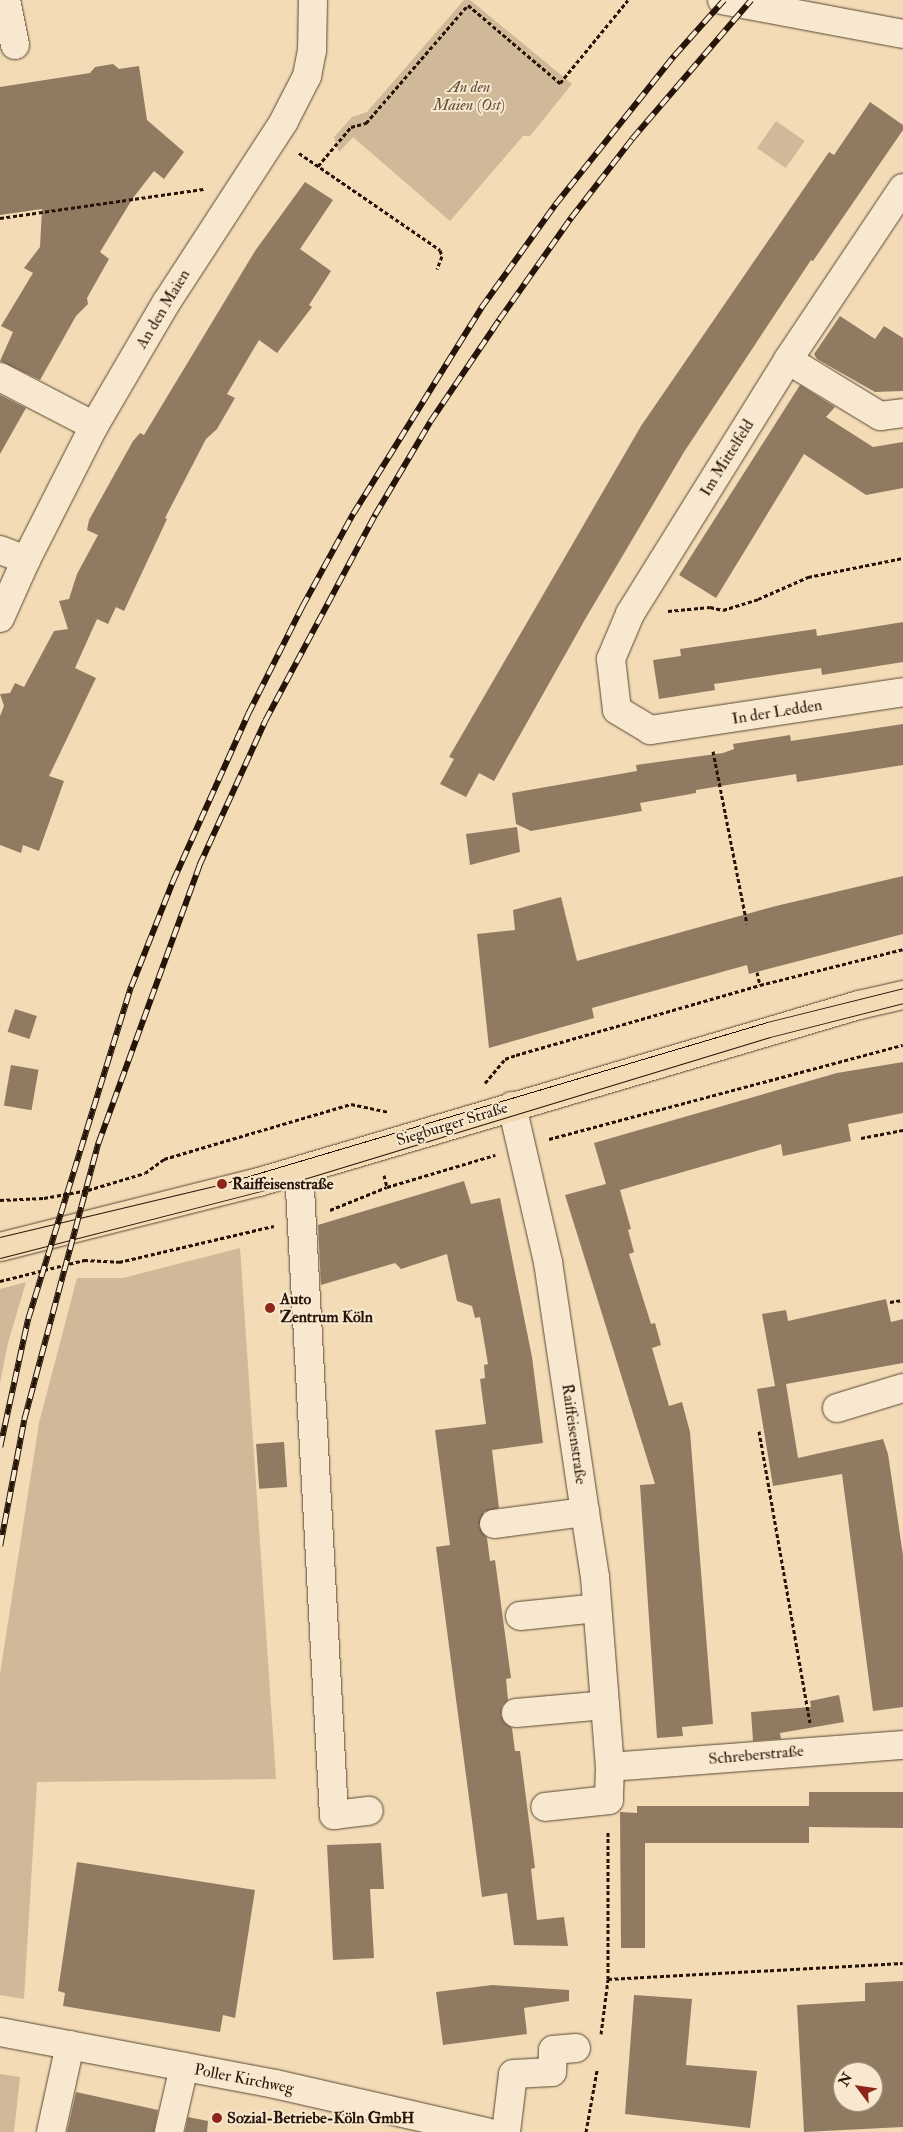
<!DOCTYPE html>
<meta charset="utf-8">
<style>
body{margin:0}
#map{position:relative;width:903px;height:2132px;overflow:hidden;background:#f2dbb5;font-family:"IM FELL Double Pica",serif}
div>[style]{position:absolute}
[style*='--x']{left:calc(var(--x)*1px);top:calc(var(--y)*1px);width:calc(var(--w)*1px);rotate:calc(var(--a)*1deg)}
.green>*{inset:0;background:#cfb998;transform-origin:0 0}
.building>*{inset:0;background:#907b62;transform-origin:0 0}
.path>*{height:3px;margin-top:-1.5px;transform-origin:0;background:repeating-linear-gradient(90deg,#261408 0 4px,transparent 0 6.5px)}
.roads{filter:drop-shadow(0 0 1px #594633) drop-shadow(0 0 1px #594633)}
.minor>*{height:28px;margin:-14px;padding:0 14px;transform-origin:14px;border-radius:14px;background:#f7e8cf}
.major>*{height:28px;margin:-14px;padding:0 14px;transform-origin:14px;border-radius:14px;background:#f2dbb5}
.tram>*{height:1px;margin:-0.5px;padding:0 0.5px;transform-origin:0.5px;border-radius:0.5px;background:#261408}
.rail>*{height:5.5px;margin-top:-2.75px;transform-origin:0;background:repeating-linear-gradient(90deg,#f7e8cf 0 11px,#261408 0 22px);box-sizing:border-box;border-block:1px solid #261408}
.dots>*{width:14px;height:14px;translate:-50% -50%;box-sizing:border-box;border:2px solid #f7e8cf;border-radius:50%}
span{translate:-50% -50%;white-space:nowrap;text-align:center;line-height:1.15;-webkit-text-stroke:4px #f7e8cf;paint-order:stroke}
.park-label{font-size:16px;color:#614e3a;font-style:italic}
.street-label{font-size:16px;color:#261408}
.poi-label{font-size:16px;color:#261408;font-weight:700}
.left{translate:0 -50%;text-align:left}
.north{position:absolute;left:833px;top:2062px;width:50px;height:50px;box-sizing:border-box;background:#f7e8cf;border:1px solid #a3937f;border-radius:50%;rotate:301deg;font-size:14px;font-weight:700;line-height:20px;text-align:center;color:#261408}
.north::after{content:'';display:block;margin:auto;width:18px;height:22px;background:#8f2418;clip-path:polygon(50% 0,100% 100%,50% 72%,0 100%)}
</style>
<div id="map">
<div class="green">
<i style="clip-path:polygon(464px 0,470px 0,572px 84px,530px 136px,523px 136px,450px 221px,353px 137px,339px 152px,334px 137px,352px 117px,367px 112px)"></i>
<i style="left:776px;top:121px;width:35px;height:33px;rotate:35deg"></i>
<i style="clip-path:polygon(240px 1248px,276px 1779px,37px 1782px,24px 1999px,0 1995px,0 1674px,39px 1423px,77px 1278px,123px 1278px)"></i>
<i style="clip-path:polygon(26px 1282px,8px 1343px,0 1383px,0 1289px)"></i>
<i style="clip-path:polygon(0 2074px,20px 2077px,14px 2132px,0 2132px)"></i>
</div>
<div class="building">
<i style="clip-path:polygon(113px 64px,119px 69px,139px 66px,147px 120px,184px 152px,164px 179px,154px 171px,133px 198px,100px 252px,109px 259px,87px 298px,88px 304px,76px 316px,40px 380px,0 361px,13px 332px,1px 326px,33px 273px,24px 268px,40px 247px,42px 209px,0 215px,0 87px,90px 73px,95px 67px)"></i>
<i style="clip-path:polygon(870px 102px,903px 125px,903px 130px,813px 261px,811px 260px,684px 452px,587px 616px,494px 781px,479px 773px,466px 797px,440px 784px,454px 759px,449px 757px,641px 426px,829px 152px,834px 155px)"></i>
<i style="clip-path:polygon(305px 182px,333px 200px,300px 249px,331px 271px,309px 305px,312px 307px,277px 353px,259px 340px,227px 394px,235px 398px,217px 429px,206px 439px,165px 518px,167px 519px,124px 611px,116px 607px,108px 624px,97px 619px,75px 668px,96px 678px,49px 776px,64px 781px,39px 851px,23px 845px,21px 853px,0 845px,0 716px,4px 706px,0 694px,10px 693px,15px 683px,24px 687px,54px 631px,68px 629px,59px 601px,69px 599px,77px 574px,98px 535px,87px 530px,89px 520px,133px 441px,140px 433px,144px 435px,255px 251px)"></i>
<i style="clip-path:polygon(840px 316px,875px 339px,884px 326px,903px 338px,903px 391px,875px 392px,817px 359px,814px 354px)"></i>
<i style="clip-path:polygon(800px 385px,835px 407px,826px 417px,873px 447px,903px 442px,903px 488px,866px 495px,804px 454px,716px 598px,679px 575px)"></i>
<i style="clip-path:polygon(0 395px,26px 408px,0 454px)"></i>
<i style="clip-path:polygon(903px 622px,903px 662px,822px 675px,821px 668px,767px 676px,714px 684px,715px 690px,659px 699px,653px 660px,681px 656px,680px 649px,816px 629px,817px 636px)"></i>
<i style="clip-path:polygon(903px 724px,903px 765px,797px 782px,796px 774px,696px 790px,696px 793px,640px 803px,642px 811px,531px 831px,516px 824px,512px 793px,637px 771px,636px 765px,723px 753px,734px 749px,733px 744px,790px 735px,791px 741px)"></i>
<i style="clip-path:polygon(517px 827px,520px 852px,470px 865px,466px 834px)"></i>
<i style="clip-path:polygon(903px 876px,903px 934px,749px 974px,747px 965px,592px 1008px,594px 1018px,489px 1048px,477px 934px,515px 930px,513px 910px,561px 897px,577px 961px,776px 906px)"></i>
<i style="left:15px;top:1009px;width:23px;height:24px;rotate:18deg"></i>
<i style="clip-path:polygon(903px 1062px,903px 1113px,848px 1124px,851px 1141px,783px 1156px,781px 1144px,620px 1190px,631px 1229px,628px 1230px,634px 1252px,629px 1254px,651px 1324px,655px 1323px,661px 1345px,652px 1348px,669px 1406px,682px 1402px,690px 1432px,713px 1724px,682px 1727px,683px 1736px,657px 1738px,640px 1485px,655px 1484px,565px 1195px,606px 1184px,594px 1143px,837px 1073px)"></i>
<i style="left:11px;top:1065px;width:28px;height:41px;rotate:10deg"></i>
<i style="clip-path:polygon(464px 1181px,471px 1204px,500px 1198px,532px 1357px,543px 1443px,492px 1450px,499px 1508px,484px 1512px,479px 1526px,487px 1538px,490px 1561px,495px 1560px,511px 1678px,506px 1679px,508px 1700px,502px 1706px,501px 1715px,504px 1722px,512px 1728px,515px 1751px,520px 1751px,535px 1868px,531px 1869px,537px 1920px,564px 1917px,568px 1946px,514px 1945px,507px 1893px,482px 1897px,436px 1547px,450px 1545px,435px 1430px,486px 1424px,480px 1379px,485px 1378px,484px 1365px,488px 1364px,480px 1317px,475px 1318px,472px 1306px,457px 1301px,447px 1254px,401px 1269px,395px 1263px,321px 1285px,318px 1225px)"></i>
<i style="clip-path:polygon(886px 1299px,891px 1322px,903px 1319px,903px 1363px,786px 1384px,798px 1458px,883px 1439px,888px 1454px,903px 1555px,903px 1707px,873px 1711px,842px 1474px,773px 1486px,757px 1389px,775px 1386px,762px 1314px,786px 1310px,788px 1321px)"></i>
<i style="left:284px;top:1442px;width:45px;height:28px;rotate:86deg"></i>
<i style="clip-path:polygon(839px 1695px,844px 1722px,780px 1733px,781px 1739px,753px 1741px,751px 1712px,811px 1707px,810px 1701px)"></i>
<i style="clip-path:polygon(809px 1792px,903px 1792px,903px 1828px,809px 1827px,809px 1843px,645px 1843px,645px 1948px,621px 1948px,620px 1812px,637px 1813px,637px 1806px,809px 1806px,809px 1827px)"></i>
<i style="clip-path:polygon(381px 1843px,384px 1889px,370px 1889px,374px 1958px,333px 1960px,327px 1845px)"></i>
<i style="clip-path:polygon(77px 1862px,255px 1890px,235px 2018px,223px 2015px,220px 2032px,63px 2006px,65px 1993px,58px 1991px)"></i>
<i style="clip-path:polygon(evenodd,903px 1981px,903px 2127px,804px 2132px,797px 2005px,865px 2001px,865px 1983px,903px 1981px,843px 2072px,873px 2072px,873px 2102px,843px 2102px,843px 2072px)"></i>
<i style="clip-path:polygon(492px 1985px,569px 1990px,569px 2001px,524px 2008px,527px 2034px,443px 2045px,436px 1992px)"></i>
<i style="clip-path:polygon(634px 1995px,692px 1999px,686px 2065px,757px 2071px,750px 2128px,625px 2114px)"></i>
<i style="clip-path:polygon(76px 2092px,158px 2110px,154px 2132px,67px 2132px)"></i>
<i style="clip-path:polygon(188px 2117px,208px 2121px,207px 2132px,185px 2132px)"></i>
</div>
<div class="path">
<i style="--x:299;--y:153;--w:171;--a:34.5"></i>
<i style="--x:440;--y:250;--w:6;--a:72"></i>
<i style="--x:442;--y:256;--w:14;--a:111"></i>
<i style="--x:318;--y:166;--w:51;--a:-49.8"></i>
<i style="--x:351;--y:127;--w:16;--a:-15"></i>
<i style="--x:366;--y:123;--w:156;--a:-49.2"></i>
<i style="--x:468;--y:5;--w:121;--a:40.3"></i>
<i style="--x:560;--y:83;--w:107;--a:-50.7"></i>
<i style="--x:0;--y:218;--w:207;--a:-8.1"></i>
<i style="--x:668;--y:611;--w:42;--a:-5.4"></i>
<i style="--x:710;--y:607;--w:13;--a:13"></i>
<i style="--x:723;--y:610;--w:37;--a:-17"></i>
<i style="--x:758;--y:599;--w:55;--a:-23.7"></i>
<i style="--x:808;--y:577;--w:97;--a:-11.3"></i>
<i style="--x:713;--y:751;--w:176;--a:78.9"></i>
<i style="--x:757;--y:972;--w:13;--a:77"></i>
<i style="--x:485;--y:1083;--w:31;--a:-50"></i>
<i style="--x:505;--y:1059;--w:12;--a:-20"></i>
<i style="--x:516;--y:1055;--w:254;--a:-16"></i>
<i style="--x:760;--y:985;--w:147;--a:-14.1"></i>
<i style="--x:861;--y:1138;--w:43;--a:-10.8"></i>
<i style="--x:549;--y:1139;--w:366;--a:-14.9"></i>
<i style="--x:384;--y:1175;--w:12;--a:76"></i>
<i style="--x:0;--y:1200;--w:44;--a:-2.6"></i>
<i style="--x:44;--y:1198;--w:45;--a:-10.3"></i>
<i style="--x:88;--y:1190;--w:59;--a:-16.6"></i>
<i style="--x:145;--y:1173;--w:24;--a:-36"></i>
<i style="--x:164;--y:1159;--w:195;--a:-16.4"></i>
<i style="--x:351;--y:1104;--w:38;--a:12"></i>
<i style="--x:330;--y:1210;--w:61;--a:-22"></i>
<i style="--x:387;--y:1187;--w:113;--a:-16.5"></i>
<i style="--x:0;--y:1281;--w:87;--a:-14"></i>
<i style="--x:84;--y:1260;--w:35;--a:3"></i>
<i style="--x:119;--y:1262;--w:159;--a:-13.1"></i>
<i style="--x:890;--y:1302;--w:13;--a:-9"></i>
<i style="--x:759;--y:1431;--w:296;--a:80.1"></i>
<i style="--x:608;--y:1979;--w:295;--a:-3.1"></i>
<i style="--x:601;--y:2034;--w:55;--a:-82.7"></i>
<i style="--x:608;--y:1979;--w:149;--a:-90"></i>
<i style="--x:586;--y:2132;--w:63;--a:-79.9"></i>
</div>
<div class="roads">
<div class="minor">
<i style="--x:6;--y:0;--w:46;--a:78.7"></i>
<i style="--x:722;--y:0;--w:184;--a:10.6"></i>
<i style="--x:903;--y:188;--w:207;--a:123.8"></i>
<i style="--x:788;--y:360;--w:299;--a:121.9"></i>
<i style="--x:630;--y:614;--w:49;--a:112.9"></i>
<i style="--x:611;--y:659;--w:51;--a:83.3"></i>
<i style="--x:617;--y:710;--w:39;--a:31"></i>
<i style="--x:650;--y:730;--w:256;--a:-8.5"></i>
<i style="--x:788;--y:360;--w:108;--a:31.3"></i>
<i style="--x:880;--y:416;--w:23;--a:-7"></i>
<i style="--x:0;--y:377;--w:106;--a:27.5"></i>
<i style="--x:0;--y:550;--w:28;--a:21"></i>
<i style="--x:0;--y:618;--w:64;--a:-65.9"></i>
<i style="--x:26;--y:560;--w:150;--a:-63.1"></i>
<i style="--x:94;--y:426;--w:143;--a:-59.7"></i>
<i style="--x:166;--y:303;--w:217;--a:-57"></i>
<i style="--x:284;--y:121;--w:51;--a:-62.9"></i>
<i style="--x:307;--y:76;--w:25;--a:-79"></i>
<i style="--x:312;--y:51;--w:51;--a:-88.9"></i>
<i style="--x:512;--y:1106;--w:160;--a:77"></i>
<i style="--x:548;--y:1262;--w:253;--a:81.6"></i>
<i style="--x:585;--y:1512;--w:66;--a:81.3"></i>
<i style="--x:595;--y:1577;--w:191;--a:85.5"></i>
<i style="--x:610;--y:1767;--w:33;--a:92"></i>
<i style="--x:609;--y:1800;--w:64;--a:173.8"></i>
<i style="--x:299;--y:1171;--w:645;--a:86.89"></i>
<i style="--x:334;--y:1815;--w:35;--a:-7"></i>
<i style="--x:837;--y:1408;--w:69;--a:-16.9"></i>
<i style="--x:494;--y:1524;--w:92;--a:-7.5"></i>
<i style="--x:520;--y:1616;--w:77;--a:-5.9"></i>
<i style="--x:516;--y:1713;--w:89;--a:-5.1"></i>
<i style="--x:610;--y:1767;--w:294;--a:-4.3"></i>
<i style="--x:0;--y:2032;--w:280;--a:10.7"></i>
<i style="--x:275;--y:2084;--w:217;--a:12.8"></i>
<i style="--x:51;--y:2132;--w:89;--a:-77.7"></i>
<i style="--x:169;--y:2132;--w:67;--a:-77"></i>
<i style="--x:506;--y:2132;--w:58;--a:-83.1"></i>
<i style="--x:513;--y:2074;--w:39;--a:-3"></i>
<i style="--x:552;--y:2072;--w:22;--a:-87"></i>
<i style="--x:553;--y:2050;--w:23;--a:-5"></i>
</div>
<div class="major">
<i style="--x:0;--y:1247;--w:267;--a:-14.1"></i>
<i style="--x:259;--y:1182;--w:626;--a:-16.44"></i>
<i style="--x:859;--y:1005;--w:45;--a:-12.8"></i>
</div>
</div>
<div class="tram">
<i style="--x:0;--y:1237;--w:228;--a:-13.4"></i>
<i style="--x:222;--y:1184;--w:569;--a:-16.55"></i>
<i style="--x:767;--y:1022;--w:140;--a:-14"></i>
<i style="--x:0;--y:1258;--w:293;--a:-14.4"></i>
<i style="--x:284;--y:1185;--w:508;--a:-16.94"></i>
<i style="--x:770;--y:1037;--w:137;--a:-14.3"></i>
</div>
<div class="rail">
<i style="--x:0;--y:1447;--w:131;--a:-77.7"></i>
<i style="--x:28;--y:1319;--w:348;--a:-72.8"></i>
<i style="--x:131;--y:987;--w:114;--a:-68.4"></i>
<i style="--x:173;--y:881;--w:183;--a:-65.8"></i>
<i style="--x:248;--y:714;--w:120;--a:-63.2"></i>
<i style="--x:302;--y:607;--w:106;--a:-61.3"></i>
<i style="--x:353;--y:514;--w:243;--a:-58.1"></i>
<i style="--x:481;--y:308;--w:127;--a:-54.3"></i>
<i style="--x:555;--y:205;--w:191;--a:-51.4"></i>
<i style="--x:674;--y:56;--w:75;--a:-48.2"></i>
<i style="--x:0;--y:1546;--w:128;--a:-79.2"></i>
<i style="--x:24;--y:1420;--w:286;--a:-75"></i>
<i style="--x:98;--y:1144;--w:296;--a:-70"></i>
<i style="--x:199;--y:866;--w:159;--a:-65.5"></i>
<i style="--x:265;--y:721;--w:234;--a:-61.9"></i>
<i style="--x:375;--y:515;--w:108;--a:-59.4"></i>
<i style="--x:430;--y:422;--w:123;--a:-55.9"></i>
<i style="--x:499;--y:320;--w:125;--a:-54.8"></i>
<i style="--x:571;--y:218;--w:100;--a:-52.3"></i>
<i style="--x:632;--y:139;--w:183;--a:-49.4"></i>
</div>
<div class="dots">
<i style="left:222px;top:1184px;background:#8f2418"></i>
<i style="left:270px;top:1308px;background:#8f2418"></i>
<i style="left:217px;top:2118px;background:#8f2418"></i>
</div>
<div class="park-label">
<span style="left:469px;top:96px">An den<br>Maien (Ost)</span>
</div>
<div class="street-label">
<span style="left:163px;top:309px;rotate:-59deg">An den Maien</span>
<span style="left:727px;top:458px;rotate:-58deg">Im Mittelfeld</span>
<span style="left:777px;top:712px;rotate:-9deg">In der Ledden</span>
<span style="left:452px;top:1124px;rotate:-17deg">Siegburger Straße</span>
<span style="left:574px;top:1434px;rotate:82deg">Raiffeisenstraße</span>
<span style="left:756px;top:1755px;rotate:-5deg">Schreberstraße</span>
<span style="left:244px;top:2079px;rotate:11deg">Poller Kirchweg</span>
</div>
<div class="poi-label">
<span class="left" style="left:232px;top:1184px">Raiffeisenstraße</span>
<span class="left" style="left:280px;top:1308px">Auto<br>Zentrum Köln</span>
<span class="left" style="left:227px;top:2118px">Sozial-Betriebe-Köln GmbH</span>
</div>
<div class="north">N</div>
</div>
